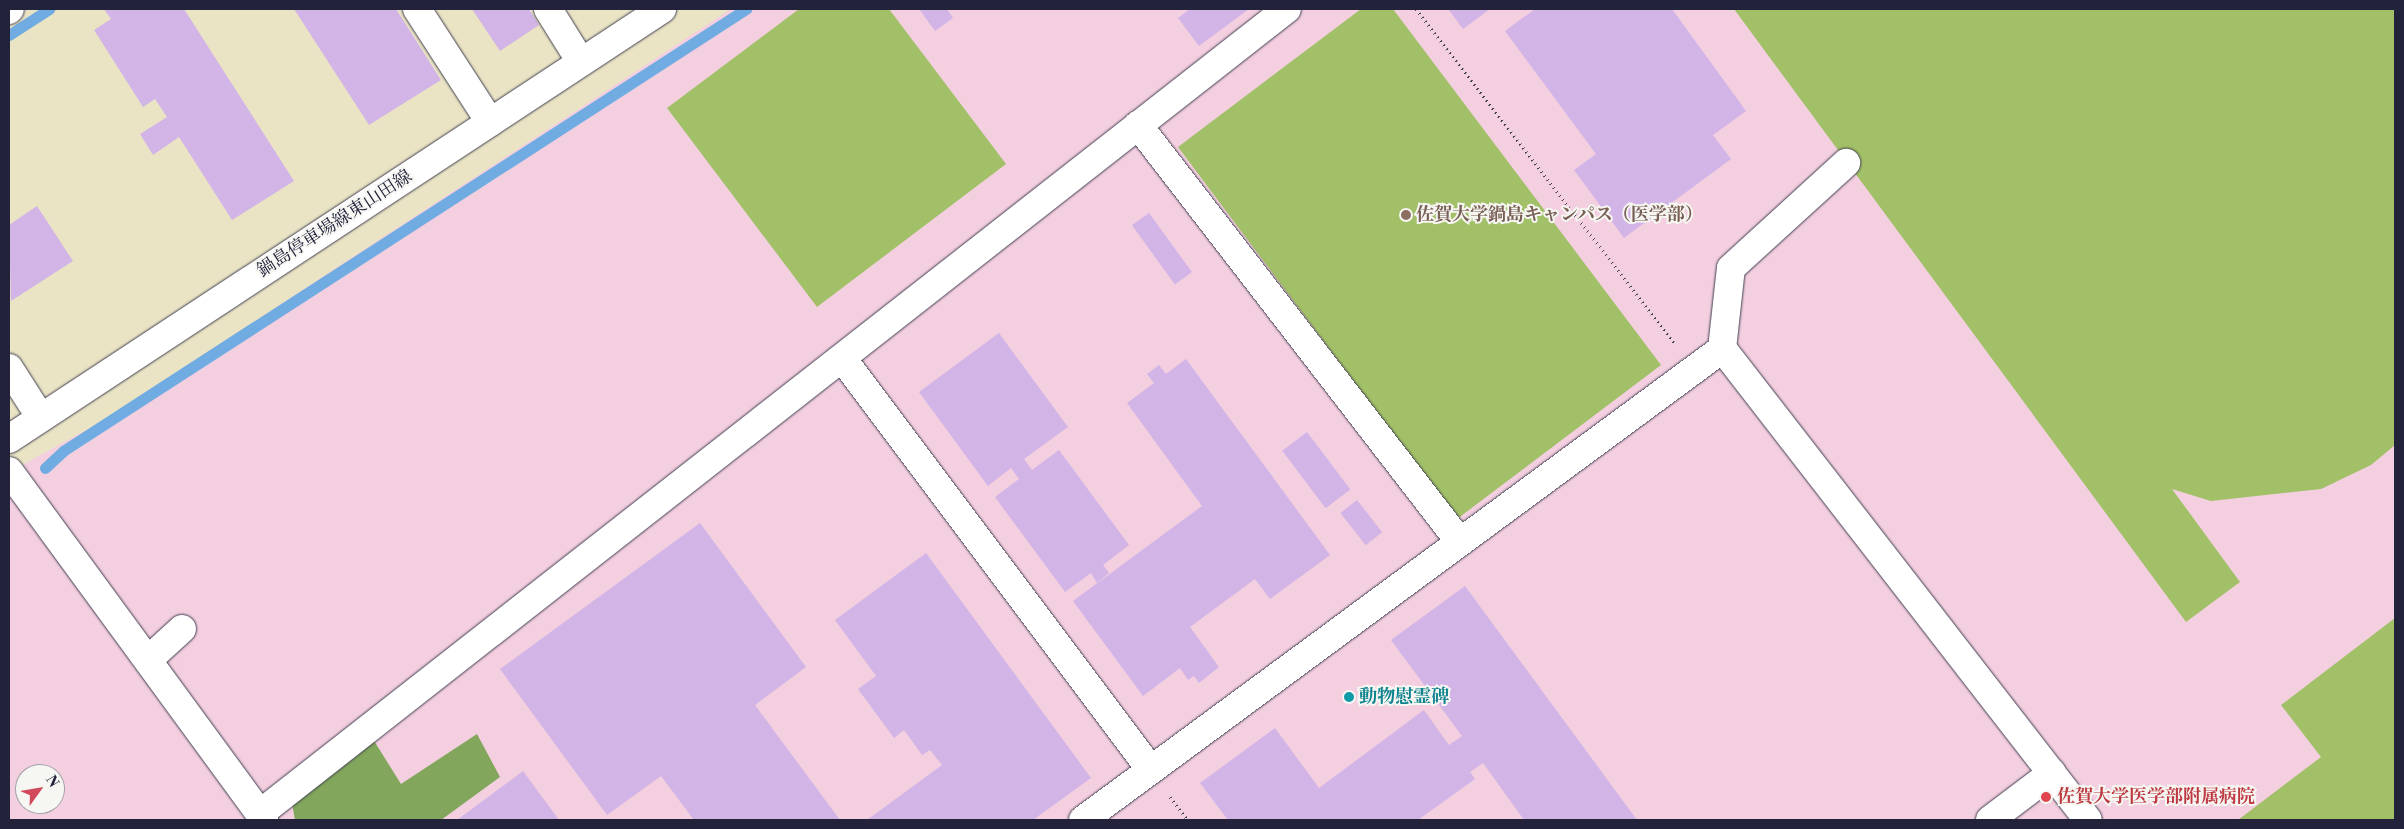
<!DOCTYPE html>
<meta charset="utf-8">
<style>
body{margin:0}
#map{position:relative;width:2404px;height:829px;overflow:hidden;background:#eae4c5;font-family:"Libre Bodoni","Noto Serif JP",serif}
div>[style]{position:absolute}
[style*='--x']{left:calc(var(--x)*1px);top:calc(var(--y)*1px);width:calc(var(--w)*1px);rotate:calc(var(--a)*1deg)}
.built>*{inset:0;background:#f3cfe0}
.green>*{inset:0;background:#a2c067}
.forest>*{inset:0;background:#81a65c}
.stream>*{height:11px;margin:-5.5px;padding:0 5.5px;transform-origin:5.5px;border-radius:5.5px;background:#70ace1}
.building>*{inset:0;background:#d2b4e7;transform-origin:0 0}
.path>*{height:3px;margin-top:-1.5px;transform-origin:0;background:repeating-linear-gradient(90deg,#403f50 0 1px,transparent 0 5px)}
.roads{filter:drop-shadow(0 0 1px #403f50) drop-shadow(0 0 1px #403f50)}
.minor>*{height:28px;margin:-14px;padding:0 14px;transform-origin:14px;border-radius:14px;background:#fff}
.major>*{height:28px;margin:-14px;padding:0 14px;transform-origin:14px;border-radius:14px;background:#fff}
.dots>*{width:14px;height:14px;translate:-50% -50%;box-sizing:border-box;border:2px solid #f6f6f2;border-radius:50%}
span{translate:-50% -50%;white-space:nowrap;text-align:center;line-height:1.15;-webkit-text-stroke:4px #f6f6f2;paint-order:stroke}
.education-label{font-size:18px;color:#785e54;font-weight:700}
.left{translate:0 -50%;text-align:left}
.street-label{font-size:18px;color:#22223b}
.culture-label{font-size:18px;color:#0d838f;font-weight:700}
.health-label{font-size:18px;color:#be3a42;font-weight:700}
.frame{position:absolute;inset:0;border:10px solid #22223b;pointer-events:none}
.north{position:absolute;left:15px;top:764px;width:50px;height:50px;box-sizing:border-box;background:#f6f6f2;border:1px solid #a1a1a9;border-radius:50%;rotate:58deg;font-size:14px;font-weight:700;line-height:20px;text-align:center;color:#22223b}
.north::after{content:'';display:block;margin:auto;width:18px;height:22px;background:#d1495b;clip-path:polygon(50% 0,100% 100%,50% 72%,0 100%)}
</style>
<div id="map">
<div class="built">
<i style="clip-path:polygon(evenodd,731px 9px,2395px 9px,2395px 820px,9px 820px,9px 472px,101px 422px,731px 9px,25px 774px,55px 774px,55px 804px,25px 804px,25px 774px)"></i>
</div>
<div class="green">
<i style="clip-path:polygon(799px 9px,889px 9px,1006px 164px,817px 307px,667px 108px)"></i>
<i style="clip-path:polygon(1361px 9px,1393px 9px,1661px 365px,1457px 519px,1178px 147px)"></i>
<i style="clip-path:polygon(1734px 9px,2395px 9px,2395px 445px,2371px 465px,2321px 489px,2211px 501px,2172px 489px,2240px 582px,2186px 622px)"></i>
<i style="clip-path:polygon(2395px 618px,2395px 820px,2238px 820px,2321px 757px,2281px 705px)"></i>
</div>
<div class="forest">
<i style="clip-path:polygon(477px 734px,500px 777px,441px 820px,295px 820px,290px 792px,371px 736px,401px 784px)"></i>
</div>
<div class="stream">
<i style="--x:9;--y:35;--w:48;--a:-33"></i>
<i style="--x:45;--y:468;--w:25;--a:-43"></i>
<i style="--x:63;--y:451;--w:814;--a:-32.91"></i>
</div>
<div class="building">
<i style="clip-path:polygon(104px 9px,184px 9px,294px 181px,232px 220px,179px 137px,153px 155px,140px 134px,167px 117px,155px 99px,143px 107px,94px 30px,111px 19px)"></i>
<i style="clip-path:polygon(294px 9px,396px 9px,441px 80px,369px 125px)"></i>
<i style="clip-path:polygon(472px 9px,529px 9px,539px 25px,500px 51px)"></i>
<i style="clip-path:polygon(919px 9px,947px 9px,953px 18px,935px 31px)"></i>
<i style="clip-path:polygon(1190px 9px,1249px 9px,1199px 46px,1178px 18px)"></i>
<i style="clip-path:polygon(1448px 9px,1490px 9px,1463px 29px)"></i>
<i style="clip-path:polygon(1535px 9px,1672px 9px,1746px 111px,1713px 135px,1731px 159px,1624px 238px,1574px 170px,1596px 154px,1505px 31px)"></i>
<i style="clip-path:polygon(37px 206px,73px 261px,11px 301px,9px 225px)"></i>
<i style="left:1149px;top:213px;width:73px;height:21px;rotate:54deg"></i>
<i style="clip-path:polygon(999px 333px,1068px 427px,1024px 459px,1032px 470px,1059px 450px,1129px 545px,1103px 565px,1109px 573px,1097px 583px,1091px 573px,1065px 592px,995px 497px,1019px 479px,1011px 468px,988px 486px,919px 392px)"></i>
<i style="clip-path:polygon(1186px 359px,1330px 555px,1270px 599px,1255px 579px,1190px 627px,1219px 667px,1199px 683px,1194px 676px,1188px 680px,1180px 668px,1143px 696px,1073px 601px,1202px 506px,1127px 403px,1154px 383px,1147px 374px,1159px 365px,1166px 374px)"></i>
<i style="left:1307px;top:432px;width:72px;height:31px;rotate:53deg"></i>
<i style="left:1357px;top:500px;width:41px;height:21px;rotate:52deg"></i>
<i style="clip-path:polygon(700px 523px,806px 667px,755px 705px,840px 820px,694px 820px,661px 776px,607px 815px,500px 669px)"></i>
<i style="clip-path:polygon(926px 553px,1091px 778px,1033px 820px,867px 820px,942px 765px,930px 750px,922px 755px,904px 730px,894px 738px,858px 689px,876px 676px,835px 620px)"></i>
<i style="clip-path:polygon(1465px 586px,1637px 820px,1524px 820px,1483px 763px,1470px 772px,1475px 779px,1418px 820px,1228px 820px,1200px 783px,1275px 728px,1319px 788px,1424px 710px,1449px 745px,1462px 736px,1391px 640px)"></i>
<i style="clip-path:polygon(523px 771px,559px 820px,457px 820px)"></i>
</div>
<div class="path">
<i style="--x:1416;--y:9;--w:422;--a:52.3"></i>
<i style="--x:1170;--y:797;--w:29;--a:52"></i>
</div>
<div class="roads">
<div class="minor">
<i style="--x:417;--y:9;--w:135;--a:57.1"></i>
<i style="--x:548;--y:9;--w:62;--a:58.1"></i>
<i style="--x:9;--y:10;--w:1;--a:-45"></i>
<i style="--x:1138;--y:125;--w:527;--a:52.33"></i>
<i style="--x:1722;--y:348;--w:597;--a:52.21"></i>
<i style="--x:842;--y:358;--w:515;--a:53.13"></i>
<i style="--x:9;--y:368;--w:59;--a:57.4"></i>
<i style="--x:9;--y:471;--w:432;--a:53.8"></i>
<i style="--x:148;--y:660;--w:46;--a:-42.4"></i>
<i style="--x:262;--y:812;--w:1302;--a:-38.08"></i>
<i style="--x:1083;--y:820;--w:794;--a:-36.39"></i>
<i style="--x:1722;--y:349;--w:81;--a:-83.7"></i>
<i style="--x:1731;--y:268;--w:156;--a:-42.4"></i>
<i style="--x:1990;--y:820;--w:78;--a:-37.2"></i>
</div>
<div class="major">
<i style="--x:9;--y:439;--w:782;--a:-33.36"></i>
</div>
</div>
<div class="dots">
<i style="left:1406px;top:215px;background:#8d6e63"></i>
<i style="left:1349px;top:697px;background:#0f9aa8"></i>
<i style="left:2046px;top:797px;background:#e0444e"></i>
</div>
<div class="education-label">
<span class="left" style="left:1416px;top:215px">佐賀大学鍋島キャンパス（医学部）</span>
</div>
<div class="street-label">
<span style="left:335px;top:224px;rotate:-33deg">鍋島停車場線東山田線</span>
</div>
<div class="culture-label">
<span class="left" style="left:1359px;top:697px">動物慰霊碑</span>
</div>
<div class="health-label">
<span class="left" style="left:2057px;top:797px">佐賀大学医学部附属病院</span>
</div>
<div class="frame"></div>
<div class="north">N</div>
</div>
